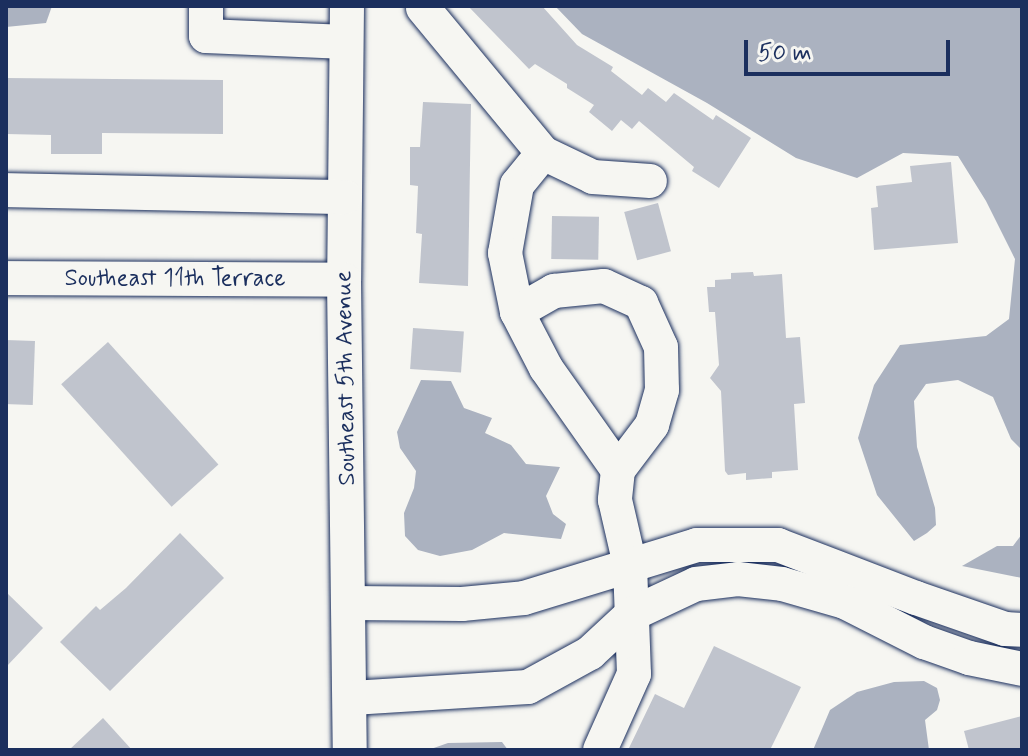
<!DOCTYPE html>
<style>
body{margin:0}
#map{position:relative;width:1028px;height:756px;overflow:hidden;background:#f6f6f2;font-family:Mynerve,sans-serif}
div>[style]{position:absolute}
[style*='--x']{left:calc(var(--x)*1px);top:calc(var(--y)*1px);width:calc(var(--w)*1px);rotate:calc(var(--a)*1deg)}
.water>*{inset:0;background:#abb2c0}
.building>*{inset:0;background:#c0c4cd;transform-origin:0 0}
.roads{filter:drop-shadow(0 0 2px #1b2f5e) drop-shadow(0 0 2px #1b2f5e)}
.minor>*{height:34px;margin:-17px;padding:0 17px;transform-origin:17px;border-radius:17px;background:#f6f6f2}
span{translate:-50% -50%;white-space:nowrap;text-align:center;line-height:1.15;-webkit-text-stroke:6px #f6f6f2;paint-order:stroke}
.street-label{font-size:24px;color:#1b2f5e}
.frame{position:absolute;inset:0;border:8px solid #1b2f5e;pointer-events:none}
.scale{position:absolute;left:744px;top:40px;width:206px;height:36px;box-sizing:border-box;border:4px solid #1b2f5e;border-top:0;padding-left:10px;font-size:24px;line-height:28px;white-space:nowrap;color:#1b2f5e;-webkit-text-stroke:6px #f6f6f2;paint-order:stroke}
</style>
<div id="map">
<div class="water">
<i style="clip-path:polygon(6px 6px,52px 6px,46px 23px,6px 27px)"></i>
<i style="clip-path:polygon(555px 6px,1022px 6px,1022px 450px,1011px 439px,993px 397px,958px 380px,926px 384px,914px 401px,917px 447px,935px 508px,936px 525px,927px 533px,914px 541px,877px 495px,858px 438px,874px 385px,900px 345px,986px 336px,1009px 319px,1015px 259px,986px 201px,958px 156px,903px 153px,857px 178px,796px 158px,707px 103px,582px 34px)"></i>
<i style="clip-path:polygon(421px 380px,451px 381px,464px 408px,492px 418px,485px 433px,511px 445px,526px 464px,560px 467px,546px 496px,553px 514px,566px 524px,561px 539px,504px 533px,472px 550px,440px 556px,418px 550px,405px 536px,404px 513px,414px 488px,416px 471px,400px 448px,397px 432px)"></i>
<i style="clip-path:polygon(1022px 534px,1022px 578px,962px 566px,997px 546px,1013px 546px)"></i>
<i style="clip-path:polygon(924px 681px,937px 688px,940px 700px,937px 710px,925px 720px,929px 750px,813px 750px,830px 710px,857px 692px,894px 682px)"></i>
<i style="clip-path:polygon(502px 742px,508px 750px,428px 750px,448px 743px)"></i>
</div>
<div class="building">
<i style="clip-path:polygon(468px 6px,542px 6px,577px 45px,613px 67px,611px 71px,642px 95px,648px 88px,666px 102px,674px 93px,713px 120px,716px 115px,751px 138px,719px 188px,692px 171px,694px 167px,639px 121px,632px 129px,621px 120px,612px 131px,589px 112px,594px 105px,567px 88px,567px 84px,535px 64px,529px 69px)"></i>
<i style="clip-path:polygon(6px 78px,223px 80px,223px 134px,102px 133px,102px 154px,51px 154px,51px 135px,6px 134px)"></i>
<i style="clip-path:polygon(423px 102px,471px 104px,468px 286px,419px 283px,422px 234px,416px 233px,418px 186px,410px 185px,410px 147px,420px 147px)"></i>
<i style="clip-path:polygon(951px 162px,958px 243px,874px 250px,871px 208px,878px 207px,876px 186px,912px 182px,910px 166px)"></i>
<i style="left:658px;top:203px;width:50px;height:35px;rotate:75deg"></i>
<i style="left:552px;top:216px;width:47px;height:43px;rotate:1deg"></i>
<i style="clip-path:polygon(753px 272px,754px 276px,782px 274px,786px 338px,800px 337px,805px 403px,794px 404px,798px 470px,772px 472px,772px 478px,746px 480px,746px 473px,728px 475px,725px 471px,721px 391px,710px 378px,719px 365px,715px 312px,709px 312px,707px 287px,715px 287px,715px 280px,731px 279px,731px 273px)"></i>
<i style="left:413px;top:328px;width:51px;height:41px;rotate:4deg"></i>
<i style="left:6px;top:340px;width:29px;height:64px;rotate:2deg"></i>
<i style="left:108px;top:342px;width:165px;height:63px;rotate:48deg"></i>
<i style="clip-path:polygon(180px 533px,224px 578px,110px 691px,60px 642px,96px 606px,100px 610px,126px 588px)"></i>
<i style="clip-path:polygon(6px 592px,43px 628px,6px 667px)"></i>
<i style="clip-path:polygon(714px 646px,801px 687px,770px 750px,628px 750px,655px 694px,684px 708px)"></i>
<i style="clip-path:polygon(1022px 716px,1022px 750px,969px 750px,964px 731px)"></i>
<i style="clip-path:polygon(103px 718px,132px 750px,69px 750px)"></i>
</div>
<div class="roads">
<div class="minor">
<i style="--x:206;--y:6;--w:30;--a:90"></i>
<i style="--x:206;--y:36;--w:140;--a:2.5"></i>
<i style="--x:347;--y:6;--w:274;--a:90.6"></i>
<i style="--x:344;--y:280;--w:470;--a:89.3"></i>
<i style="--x:423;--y:8;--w:188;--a:50.4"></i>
<i style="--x:543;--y:153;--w:55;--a:25.6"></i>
<i style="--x:593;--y:177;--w:57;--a:4"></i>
<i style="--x:543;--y:153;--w:41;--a:129.1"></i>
<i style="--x:517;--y:185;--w:69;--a:100"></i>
<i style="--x:505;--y:253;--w:60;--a:78.5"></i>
<i style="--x:517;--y:312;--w:63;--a:62.6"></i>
<i style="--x:546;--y:368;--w:125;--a:54.8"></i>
<i style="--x:6;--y:190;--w:339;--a:1.2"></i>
<i style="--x:6;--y:278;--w:338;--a:0.3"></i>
<i style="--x:517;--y:312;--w:43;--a:-29.6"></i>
<i style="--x:554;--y:291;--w:50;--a:-5.7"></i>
<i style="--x:604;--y:286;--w:41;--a:24.7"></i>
<i style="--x:641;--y:303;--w:48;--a:65.6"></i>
<i style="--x:661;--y:347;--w:43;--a:88.7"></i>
<i style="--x:662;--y:390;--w:36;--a:106"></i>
<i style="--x:652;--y:425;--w:56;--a:127.1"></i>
<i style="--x:618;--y:470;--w:30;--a:96"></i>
<i style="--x:615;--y:500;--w:67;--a:77"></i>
<i style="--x:630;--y:565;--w:109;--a:87.9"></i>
<i style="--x:634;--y:674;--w:83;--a:114.1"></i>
<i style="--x:351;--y:603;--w:111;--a:0.5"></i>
<i style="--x:462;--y:604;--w:62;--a:-5.5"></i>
<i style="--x:524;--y:598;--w:181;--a:-17"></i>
<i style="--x:697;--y:545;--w:81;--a:0"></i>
<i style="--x:778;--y:545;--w:148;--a:21"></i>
<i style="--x:916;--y:598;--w:94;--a:19.2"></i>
<i style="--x:1005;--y:629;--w:17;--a:3"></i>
<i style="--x:352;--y:698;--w:176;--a:-3.6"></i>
<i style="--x:528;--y:687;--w:71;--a:-28.7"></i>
<i style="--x:590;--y:653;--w:57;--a:-42.9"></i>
<i style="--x:632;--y:614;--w:71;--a:-25.1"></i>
<i style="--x:696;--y:584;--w:42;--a:-6.8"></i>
<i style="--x:738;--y:579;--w:44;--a:6.5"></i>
<i style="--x:782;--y:584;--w:66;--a:15.9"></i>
<i style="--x:845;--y:602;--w:89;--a:26.9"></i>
<i style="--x:924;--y:642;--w:48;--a:19.6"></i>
<i style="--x:969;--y:658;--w:54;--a:11.7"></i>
</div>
</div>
<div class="street-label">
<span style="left:175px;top:279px">Southeast 11th Terrace</span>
<span style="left:346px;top:378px;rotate:-91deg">Southeast 5th Avenue</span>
</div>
<div class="frame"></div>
<div class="scale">50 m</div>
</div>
